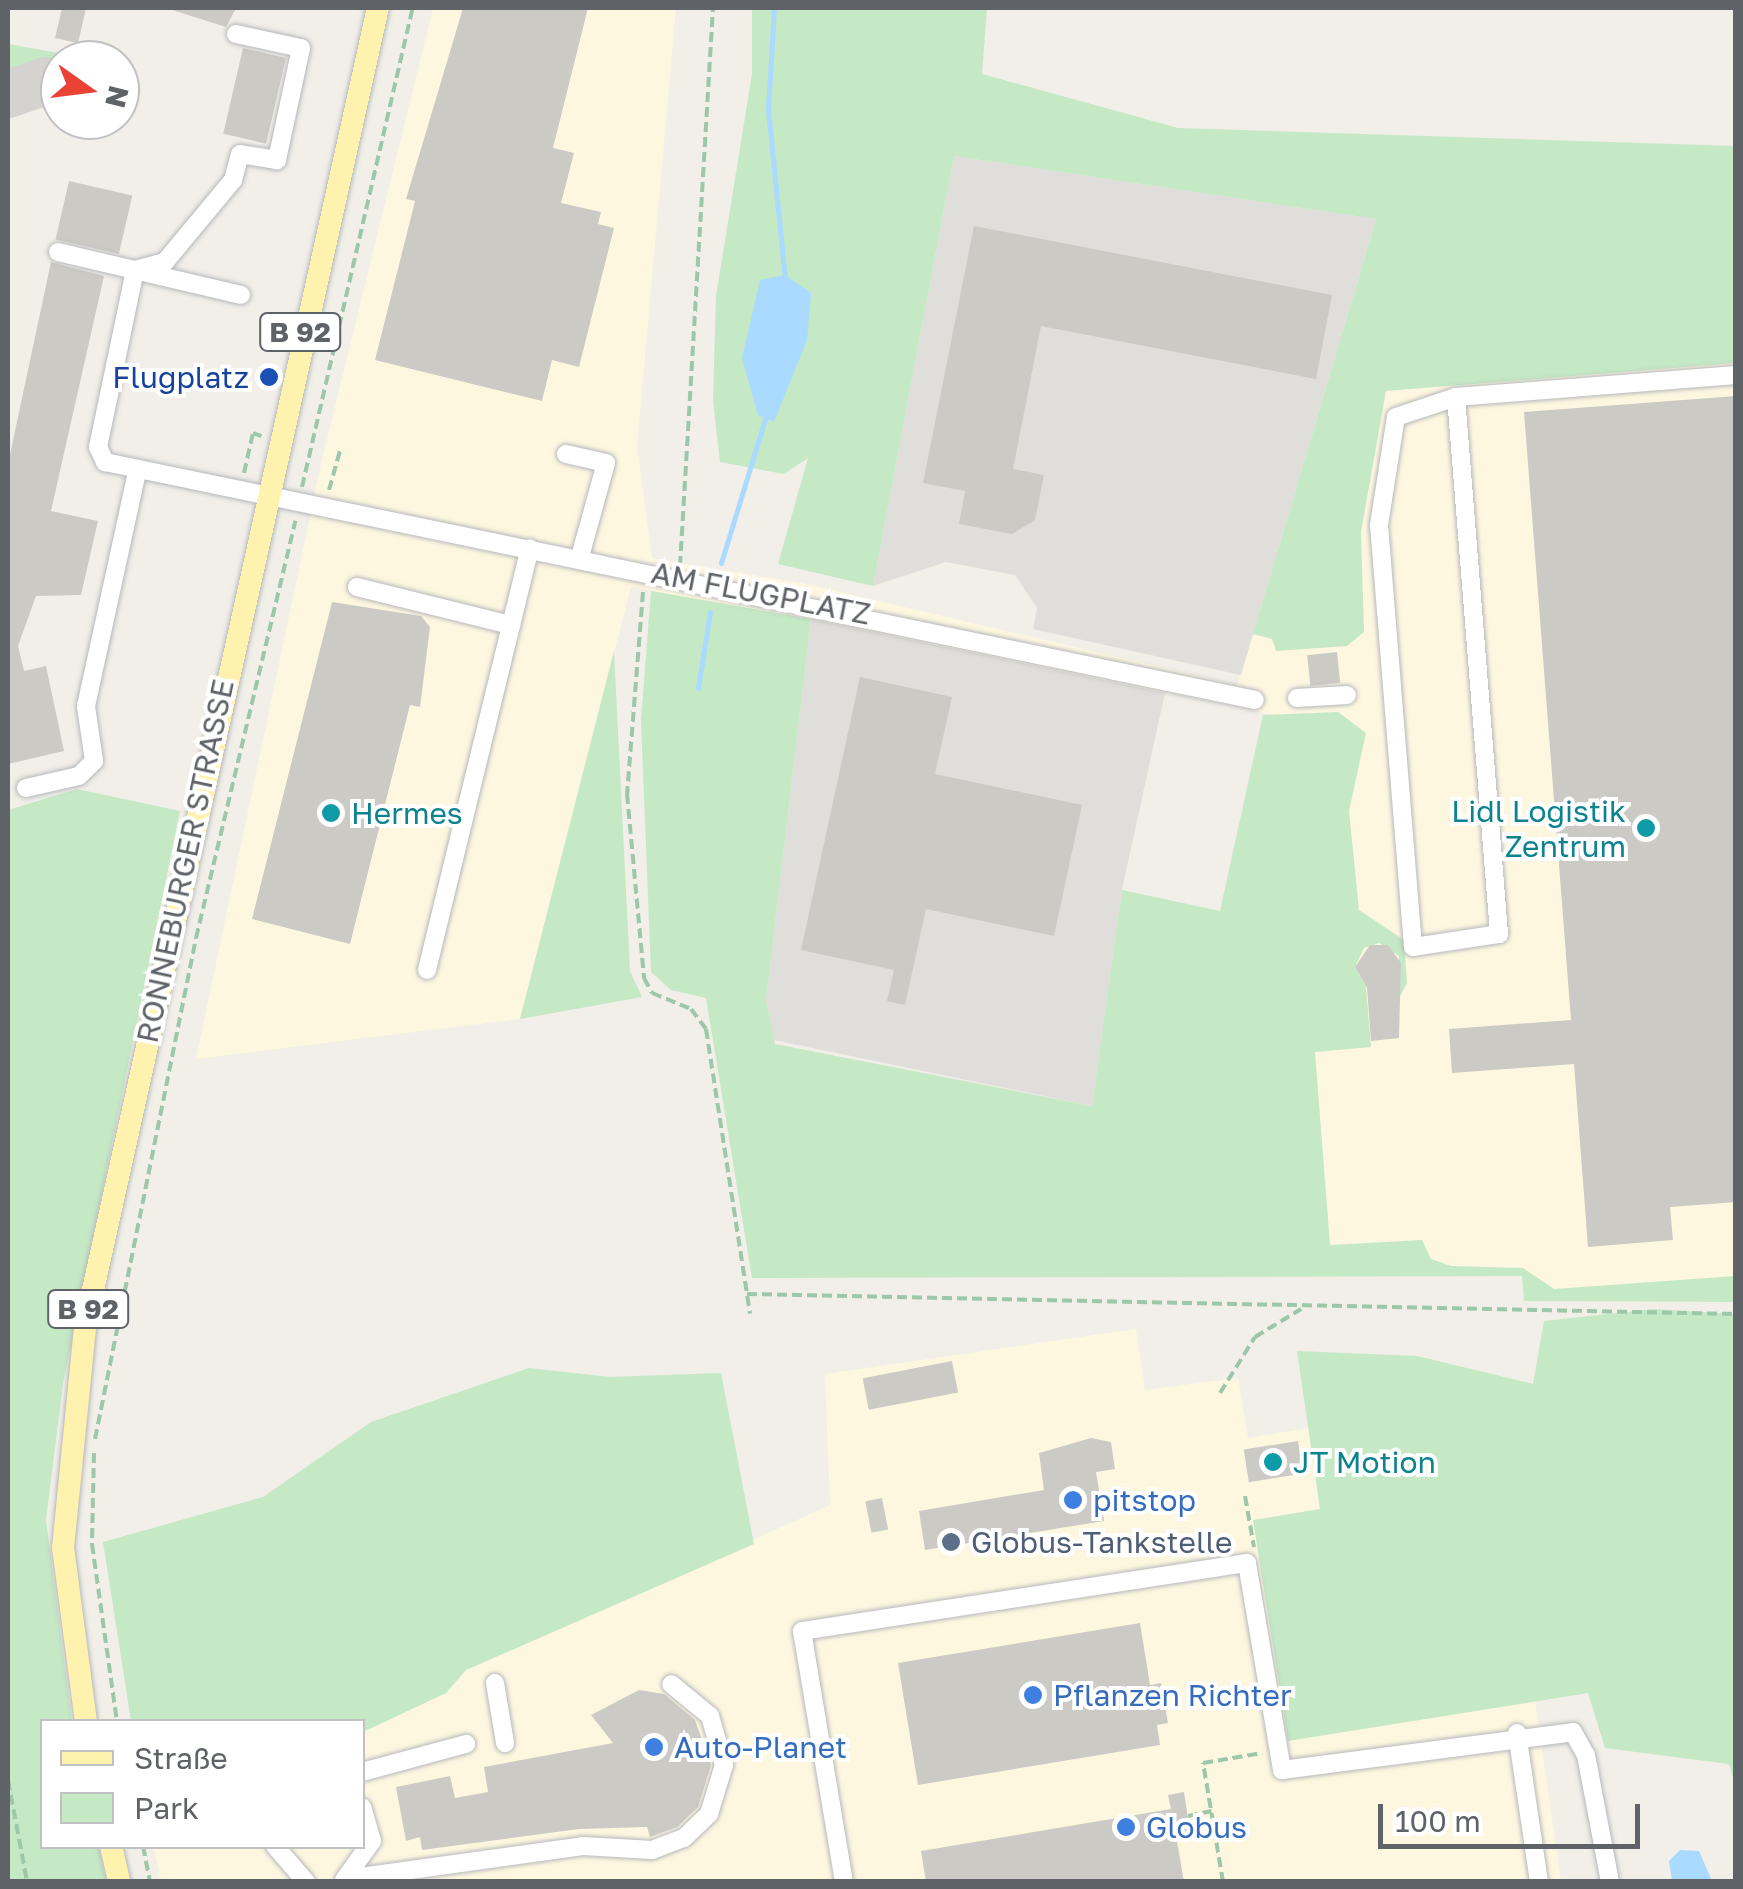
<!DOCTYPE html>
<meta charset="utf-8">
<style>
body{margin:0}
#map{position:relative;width:1743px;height:1889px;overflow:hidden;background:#f1efe8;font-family:"Golos Text",sans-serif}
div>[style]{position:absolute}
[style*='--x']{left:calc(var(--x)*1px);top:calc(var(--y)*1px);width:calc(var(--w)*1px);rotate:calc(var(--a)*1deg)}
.commercial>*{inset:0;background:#fef7e0}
.industrial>*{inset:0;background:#e0deda}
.green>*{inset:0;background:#c5e8c5}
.water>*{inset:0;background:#aadaff}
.stream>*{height:5px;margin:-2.5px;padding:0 2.5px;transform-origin:2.5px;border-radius:2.5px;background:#aadaff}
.taxiway>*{height:48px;margin:-24px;padding:0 24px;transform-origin:24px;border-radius:24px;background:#d4d3d0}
.building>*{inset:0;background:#cccac5;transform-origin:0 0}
.path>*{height:4px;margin-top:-2px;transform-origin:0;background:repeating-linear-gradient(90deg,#9cc7a9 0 10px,transparent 0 15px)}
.roads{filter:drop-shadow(0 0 2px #b5b8bc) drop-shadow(0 0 2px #b5b8bc)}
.minor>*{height:18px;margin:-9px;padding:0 9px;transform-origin:9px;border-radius:9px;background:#fff}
.major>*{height:22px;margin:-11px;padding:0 11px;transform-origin:11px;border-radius:11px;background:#fff2af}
.dots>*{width:28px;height:28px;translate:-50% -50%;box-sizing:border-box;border:5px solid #fff;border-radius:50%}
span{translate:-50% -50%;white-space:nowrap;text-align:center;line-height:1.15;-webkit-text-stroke:8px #fff;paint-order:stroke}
.shield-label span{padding:2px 8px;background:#fff;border:2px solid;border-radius:8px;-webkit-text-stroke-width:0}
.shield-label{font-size:28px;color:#5f6368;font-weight:700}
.transit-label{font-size:30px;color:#164399}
.right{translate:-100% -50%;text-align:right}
.street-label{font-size:30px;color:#5f6368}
.culture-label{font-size:30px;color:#0d838f}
.left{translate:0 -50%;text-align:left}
.shop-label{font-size:30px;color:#366cbe}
.service-label{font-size:30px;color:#4e5e75}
.frame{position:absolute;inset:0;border:10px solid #5f6368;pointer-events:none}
.legend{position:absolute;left:40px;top:1719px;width:325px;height:130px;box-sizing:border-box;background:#fff;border:2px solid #bfc1c3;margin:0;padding:12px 18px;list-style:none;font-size:30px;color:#5f6368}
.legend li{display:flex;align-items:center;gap:20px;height:50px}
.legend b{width:50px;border:2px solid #bfc1c3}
.north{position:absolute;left:40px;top:40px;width:100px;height:100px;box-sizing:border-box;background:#fff;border:2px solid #bfc1c3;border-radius:50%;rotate:104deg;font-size:28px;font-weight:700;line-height:40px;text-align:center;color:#5f6368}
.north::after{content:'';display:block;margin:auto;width:35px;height:45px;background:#ea4335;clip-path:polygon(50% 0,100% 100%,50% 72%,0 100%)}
.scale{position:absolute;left:1378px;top:1804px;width:262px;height:45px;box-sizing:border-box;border:5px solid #5f6368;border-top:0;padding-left:12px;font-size:30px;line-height:35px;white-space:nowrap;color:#5f6368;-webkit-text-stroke:8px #fff;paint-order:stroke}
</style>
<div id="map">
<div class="commercial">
<i style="clip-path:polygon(433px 8px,676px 8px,637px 446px,652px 558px,806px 584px,1237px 685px,1376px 219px,1735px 208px,1735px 1302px,1524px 1301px,1522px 1276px,1217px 1273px,1327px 726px,1154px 690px,1165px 693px,1122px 890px,774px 1040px,811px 620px,631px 587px,520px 1019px,196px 1059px,321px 464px)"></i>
<i style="clip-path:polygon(1136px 1329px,1145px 1390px,1238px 1378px,1248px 1438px,1309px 1428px,1320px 1509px,1254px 1520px,1303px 1738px,1535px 1701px,1561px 1881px,161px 1882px,154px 1847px,362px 1846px,363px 1732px,446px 1693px,466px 1670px,830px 1505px,825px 1374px)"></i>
</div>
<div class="industrial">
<i style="clip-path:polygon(954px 156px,1376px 219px,1241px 675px,1033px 629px,1037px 608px,1015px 575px,946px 562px,873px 586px)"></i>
<i style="clip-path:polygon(811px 619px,1165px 693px,1122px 890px,1092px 1106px,774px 1040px,766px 1000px)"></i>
</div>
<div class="green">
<i style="clip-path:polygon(752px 8px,987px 8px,982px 74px,1178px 128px,1735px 146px,1735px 363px,1386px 391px,1361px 532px,1364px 632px,1347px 646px,1276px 651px,1272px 639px,1253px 634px,1376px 219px,954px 156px,873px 586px,778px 564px,808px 458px,784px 474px,720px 462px,713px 401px,716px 296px,752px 74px)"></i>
<i style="clip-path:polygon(8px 44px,76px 56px,76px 60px,8px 75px)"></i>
<i style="clip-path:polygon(651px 591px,811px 619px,766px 1000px,775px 1044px,1092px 1106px,1122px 890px,1220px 911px,1263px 715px,1338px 712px,1366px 733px,1349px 811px,1359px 910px,1404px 940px,1407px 983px,1396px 1004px,1399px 956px,1379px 943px,1364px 948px,1355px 967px,1366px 987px,1371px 1047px,1315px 1052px,1330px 1245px,1422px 1240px,1431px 1259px,1451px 1266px,1523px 1268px,1554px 1289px,1735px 1276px,1735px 1302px,1524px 1301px,1522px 1276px,752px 1278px,706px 998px,671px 990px,651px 972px,641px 720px)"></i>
<i style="clip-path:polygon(614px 651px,630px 971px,642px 997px,520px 1019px)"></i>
<i style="clip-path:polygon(77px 789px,180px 811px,63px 1384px,46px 1520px,72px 1721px,42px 1722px,42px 1846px,99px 1847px,106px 1881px,8px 1882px,8px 810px)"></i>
<i style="clip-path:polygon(1653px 1309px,1735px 1314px,1735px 1784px,1729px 1764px,1605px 1748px,1588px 1693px,1288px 1741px,1253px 1520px,1320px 1509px,1297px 1351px,1417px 1356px,1533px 1384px,1544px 1321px)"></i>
<i style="clip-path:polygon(529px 1368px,610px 1377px,721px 1373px,754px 1544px,466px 1670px,446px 1693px,363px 1732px,362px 1722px,131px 1721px,103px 1542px,263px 1497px,371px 1422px)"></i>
</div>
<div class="water">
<i style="clip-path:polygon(785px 275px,811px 293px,807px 340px,774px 422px,758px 415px,742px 358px,760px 280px)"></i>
<i style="clip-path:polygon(1680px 1850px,1699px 1851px,1712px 1881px,1672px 1881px,1669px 1861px)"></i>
</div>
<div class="stream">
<i style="--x:774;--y:8;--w:101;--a:93.4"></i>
<i style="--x:768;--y:109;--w:170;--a:84.3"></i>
<i style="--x:721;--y:563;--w:157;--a:-73"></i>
<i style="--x:698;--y:688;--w:77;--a:-81"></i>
</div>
<div class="taxiway">
<i style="--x:8;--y:94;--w:40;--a:-18.9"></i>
</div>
<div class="building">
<i style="clip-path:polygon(62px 8px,86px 8px,78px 43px,55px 38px)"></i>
<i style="clip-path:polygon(166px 8px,236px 8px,226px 27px)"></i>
<i style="clip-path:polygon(463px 8px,588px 8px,553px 148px,574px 153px,561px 203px,601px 212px,598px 224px,614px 228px,579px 367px,552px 360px,542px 401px,375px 360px,415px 201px,406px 199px)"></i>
<i style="left:243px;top:48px;width:44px;height:88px;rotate:13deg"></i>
<i style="left:69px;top:181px;width:65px;height:60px;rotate:13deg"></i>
<i style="clip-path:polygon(974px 226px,1332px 295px,1316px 379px,1041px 326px,1013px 469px,1044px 475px,1035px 520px,1012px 534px,959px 524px,965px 491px,923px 483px)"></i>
<i style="clip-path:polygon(51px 262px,104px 276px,51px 511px,98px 521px,81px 595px,36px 596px,18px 646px,24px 671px,46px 666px,64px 751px,8px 764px,8px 464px)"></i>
<i style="clip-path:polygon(1736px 396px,1736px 1202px,1670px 1207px,1673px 1240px,1588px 1247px,1574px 1064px,1452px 1073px,1449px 1029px,1571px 1020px,1524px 412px)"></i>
<i style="clip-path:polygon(332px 602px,421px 616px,430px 627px,420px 707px,410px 705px,350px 944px,252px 919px)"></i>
<i style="left:1337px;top:652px;width:31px;height:30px;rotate:84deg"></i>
<i style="clip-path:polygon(860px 677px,952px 697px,935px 774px,1082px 805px,1054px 936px,926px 909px,905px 1005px,887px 1001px,894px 970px,801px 950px)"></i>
<i style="clip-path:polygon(1370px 945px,1388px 945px,1401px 963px,1399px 1038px,1371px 1041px,1367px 988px,1355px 967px)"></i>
<i style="left:952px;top:1361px;width:32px;height:91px;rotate:79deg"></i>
<i style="clip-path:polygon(1091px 1438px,1111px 1442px,1115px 1469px,1096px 1472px,1104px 1521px,925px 1550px,919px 1511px,1044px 1490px,1039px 1453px)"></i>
<i style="left:1298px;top:1441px;width:33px;height:55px;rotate:81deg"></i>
<i style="left:882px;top:1498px;width:32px;height:17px;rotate:79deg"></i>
<i style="clip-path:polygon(1140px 1623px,1150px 1685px,1161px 1683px,1168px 1723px,1157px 1725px,1160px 1745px,918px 1785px,898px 1663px)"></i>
<i style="clip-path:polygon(639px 1690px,664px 1694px,695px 1720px,711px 1765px,698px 1807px,677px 1827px,650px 1837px,647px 1827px,579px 1829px,422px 1850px,420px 1837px,406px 1841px,396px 1787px,450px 1776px,455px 1798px,488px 1792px,484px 1767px,613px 1743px,591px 1715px)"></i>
<i style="clip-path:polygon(1184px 1792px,1191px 1838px,1177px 1841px,1184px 1882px,926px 1882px,921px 1851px,1171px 1809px,1168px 1795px)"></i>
</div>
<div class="path">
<i style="--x:244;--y:473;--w:41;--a:-77.3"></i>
<i style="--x:253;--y:433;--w:9;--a:21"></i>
<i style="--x:302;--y:487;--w:492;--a:-77"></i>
<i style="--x:329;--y:490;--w:45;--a:-74.4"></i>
<i style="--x:680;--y:566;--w:559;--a:-86.62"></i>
<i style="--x:643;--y:592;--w:203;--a:94.5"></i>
<i style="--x:627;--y:794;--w:185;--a:84.7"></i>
<i style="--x:644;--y:978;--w:17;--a:62"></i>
<i style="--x:652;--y:993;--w:42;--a:22.3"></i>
<i style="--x:691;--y:1009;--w:25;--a:53"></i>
<i style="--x:706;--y:1029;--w:288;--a:81.2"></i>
<i style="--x:747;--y:1294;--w:989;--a:1.16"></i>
<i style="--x:1220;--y:1393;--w:66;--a:-58"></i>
<i style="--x:1255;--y:1337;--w:54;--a:-31.3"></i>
<i style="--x:95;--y:1439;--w:511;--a:-78.6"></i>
<i style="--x:196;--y:938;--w:429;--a:-76.6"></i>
<i style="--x:94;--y:1453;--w:91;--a:91.3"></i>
<i style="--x:92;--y:1544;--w:180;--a:82"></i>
<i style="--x:1245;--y:1496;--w:52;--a:80"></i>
<i style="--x:8;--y:1780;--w:104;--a:79.4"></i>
<i style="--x:1188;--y:1816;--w:24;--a:-12"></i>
<i style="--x:143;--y:1846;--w:37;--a:79"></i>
<i style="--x:1223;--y:1882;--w:121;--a:-99.5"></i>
<i style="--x:1203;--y:1763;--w:60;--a:-9.6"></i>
</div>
<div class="roads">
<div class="minor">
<i style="--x:236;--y:34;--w:66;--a:12.2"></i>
<i style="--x:301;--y:48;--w:115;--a:102.1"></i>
<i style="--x:277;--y:160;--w:37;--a:-171"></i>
<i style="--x:240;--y:154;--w:27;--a:105"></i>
<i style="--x:233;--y:180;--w:107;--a:129.7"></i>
<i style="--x:165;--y:262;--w:31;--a:165"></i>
<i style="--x:135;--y:270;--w:181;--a:101.8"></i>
<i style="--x:98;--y:447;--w:17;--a:65"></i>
<i style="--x:105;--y:462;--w:1174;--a:11.69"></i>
<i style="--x:58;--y:252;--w:188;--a:13.2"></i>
<i style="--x:1456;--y:397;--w:539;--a:85.42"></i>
<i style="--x:1499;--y:934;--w:87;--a:171.4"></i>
<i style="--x:1413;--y:947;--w:423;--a:-94.6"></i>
<i style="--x:1379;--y:525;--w:109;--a:-81.1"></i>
<i style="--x:1396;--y:417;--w:63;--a:-18.4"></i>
<i style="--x:1456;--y:397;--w:281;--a:-4.5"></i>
<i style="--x:566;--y:454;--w:41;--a:12.7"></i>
<i style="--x:606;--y:463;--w:98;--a:105.5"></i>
<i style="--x:357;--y:587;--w:159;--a:13.9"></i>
<i style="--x:1297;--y:698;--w:50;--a:-3.4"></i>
<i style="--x:26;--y:788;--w:54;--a:-12.8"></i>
<i style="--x:79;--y:776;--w:21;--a:-45"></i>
<i style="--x:94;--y:761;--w:56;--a:-98.3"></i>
<i style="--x:86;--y:706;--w:239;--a:-77.7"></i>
<i style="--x:427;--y:970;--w:434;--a:-76.3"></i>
<i style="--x:495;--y:1683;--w:61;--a:80.5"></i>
<i style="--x:1517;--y:1733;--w:151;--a:81.6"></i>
<i style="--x:362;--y:1772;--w:108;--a:-15.1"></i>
<i style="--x:275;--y:1846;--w:48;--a:49.3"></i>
<i style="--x:346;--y:1879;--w:239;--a:-7.9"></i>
<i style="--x:583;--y:1846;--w:69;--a:3.3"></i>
<i style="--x:652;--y:1850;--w:34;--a:-21"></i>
<i style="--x:684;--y:1838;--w:35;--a:-44"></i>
<i style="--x:709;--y:1814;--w:51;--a:-73"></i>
<i style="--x:724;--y:1765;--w:51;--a:-105.9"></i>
<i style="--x:710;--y:1716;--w:50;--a:-140.6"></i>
<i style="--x:344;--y:1880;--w:48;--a:-54.3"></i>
<i style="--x:372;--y:1841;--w:35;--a:-106"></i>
<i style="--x:844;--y:1882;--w:254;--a:-99.5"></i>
<i style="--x:802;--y:1631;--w:450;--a:-8.7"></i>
<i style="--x:1247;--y:1563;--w:210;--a:80.4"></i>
<i style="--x:1282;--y:1770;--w:293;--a:-7.4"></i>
<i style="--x:1573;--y:1732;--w:26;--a:61"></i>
<i style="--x:1586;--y:1755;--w:129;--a:79.3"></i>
</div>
<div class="major">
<i style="--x:86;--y:1722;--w:176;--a:-97.5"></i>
<i style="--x:63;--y:1548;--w:223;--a:-84.3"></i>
<i style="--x:85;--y:1326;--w:1350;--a:-77.47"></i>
<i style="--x:111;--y:1846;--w:37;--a:77"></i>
</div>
</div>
<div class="dots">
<i style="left:269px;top:377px;background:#1a4fb4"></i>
<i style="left:331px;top:813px;background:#0f9aa8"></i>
<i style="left:1646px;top:828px;background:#0f9aa8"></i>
<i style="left:1273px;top:1462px;background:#0f9aa8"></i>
<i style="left:1073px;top:1500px;background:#3f7fe0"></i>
<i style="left:951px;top:1542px;background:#5c6f8a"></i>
<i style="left:1033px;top:1695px;background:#3f7fe0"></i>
<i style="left:654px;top:1747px;background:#3f7fe0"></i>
<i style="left:1126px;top:1827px;background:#3f7fe0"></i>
</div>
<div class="shield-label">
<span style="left:300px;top:332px">B 92</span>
<span style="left:88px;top:1309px">B 92</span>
</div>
<div class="transit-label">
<span class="right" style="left:249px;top:377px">Flugplatz</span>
</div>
<div class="street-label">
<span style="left:761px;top:593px;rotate:11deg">AM FLUGPLATZ</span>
<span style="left:185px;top:861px;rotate:-78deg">RONNEBURGER STRASSE</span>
</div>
<div class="culture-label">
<span class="right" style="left:1626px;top:828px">Lidl Logistik<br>Zentrum</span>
<span class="left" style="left:351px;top:813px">Hermes</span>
<span class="left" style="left:1293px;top:1462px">JT Motion</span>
</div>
<div class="shop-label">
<span class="left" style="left:1093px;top:1500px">pitstop</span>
<span class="left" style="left:1053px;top:1695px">Pflanzen Richter</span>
<span class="left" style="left:674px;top:1747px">Auto-Planet</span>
<span class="left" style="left:1146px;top:1827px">Globus</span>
</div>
<div class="service-label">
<span class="left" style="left:971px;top:1542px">Globus-Tankstelle</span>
</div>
<div class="frame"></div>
<ul class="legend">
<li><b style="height:12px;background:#fff2af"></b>Straße</li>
<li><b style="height:28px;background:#c5e8c5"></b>Park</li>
</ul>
<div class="north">N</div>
<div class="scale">100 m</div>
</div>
